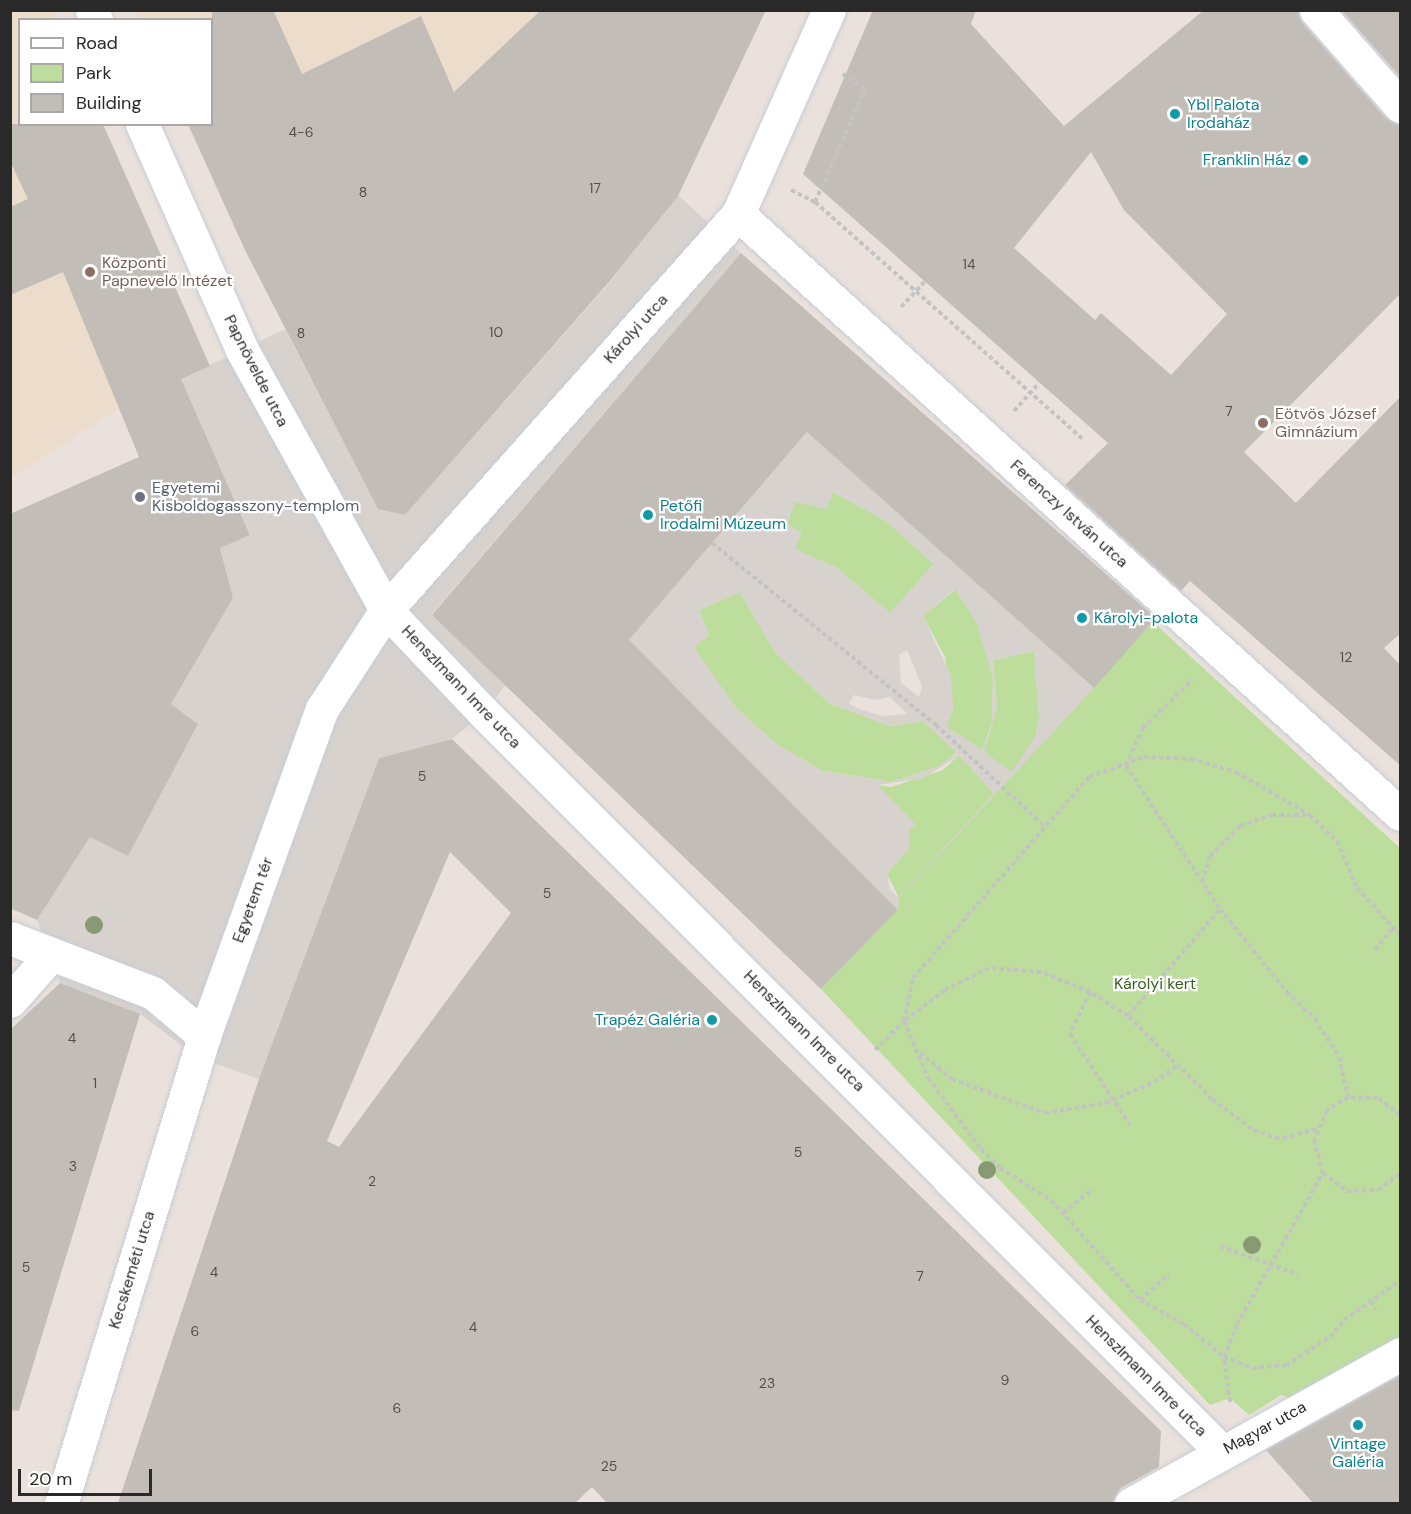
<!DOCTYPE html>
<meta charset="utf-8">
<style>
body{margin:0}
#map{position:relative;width:1411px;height:1514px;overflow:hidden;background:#eae1dc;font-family:"DM Sans",sans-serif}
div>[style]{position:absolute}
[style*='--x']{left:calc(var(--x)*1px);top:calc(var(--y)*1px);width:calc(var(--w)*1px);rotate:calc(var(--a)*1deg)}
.education>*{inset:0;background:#ebdccc}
.green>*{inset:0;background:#bddd9c}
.plaza>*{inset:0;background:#d7d2ce}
.building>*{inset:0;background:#c3bdb7}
.path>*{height:4px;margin-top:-2px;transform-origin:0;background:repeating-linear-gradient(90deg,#c3c3c3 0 4.5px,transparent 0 7.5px)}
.roads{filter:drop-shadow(0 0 2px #c7cdd6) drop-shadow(0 0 2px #c7cdd6)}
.pedestrian>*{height:33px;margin:-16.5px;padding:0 16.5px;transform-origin:16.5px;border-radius:16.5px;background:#fff}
.minor>*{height:33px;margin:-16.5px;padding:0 16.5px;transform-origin:16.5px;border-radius:16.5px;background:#fff}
.trees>*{width:18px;height:18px;margin:-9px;border-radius:50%;background:#889a74}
.dots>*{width:16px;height:16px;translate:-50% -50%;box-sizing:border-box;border:3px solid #fff;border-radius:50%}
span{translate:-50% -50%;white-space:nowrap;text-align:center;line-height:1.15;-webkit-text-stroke:4.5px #fff;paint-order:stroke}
.number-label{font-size:14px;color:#504e4c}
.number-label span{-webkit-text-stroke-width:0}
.culture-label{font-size:16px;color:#0d838f}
.left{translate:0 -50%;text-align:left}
.right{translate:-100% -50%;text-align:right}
.education-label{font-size:16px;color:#785e54}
.street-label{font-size:16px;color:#292929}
.worship-label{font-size:16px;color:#5b616d}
.park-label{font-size:16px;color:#37601f}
.frame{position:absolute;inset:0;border:12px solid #292929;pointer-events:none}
.legend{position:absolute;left:18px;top:18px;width:195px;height:108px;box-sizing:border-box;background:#fff;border:2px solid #a9a9a9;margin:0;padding:8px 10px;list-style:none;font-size:18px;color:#292929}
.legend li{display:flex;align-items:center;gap:12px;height:30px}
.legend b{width:30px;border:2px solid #a9a9a9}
.scale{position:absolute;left:18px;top:1469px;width:134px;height:27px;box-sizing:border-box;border:3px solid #292929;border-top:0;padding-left:8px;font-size:18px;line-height:21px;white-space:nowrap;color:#292929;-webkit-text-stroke:4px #fff;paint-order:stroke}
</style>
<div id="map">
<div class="education">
<i style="clip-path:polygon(19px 11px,52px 11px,56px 19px,20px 20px,20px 124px,103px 125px,210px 366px,119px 408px,11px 478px,10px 15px)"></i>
<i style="clip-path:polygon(136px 11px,541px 11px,411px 131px,245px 250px,187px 125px,212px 124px,212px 20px,140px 19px)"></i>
</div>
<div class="green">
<i style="clip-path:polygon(833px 492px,885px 520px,934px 564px,890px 613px,837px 568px,794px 549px,787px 524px,795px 501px,826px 509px)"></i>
<i style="clip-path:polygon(956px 589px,977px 623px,993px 677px,992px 722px,982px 750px,946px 727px,953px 708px,945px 657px,923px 616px)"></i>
<i style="clip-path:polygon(740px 592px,775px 652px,829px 703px,890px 726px,923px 721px,957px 752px,940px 766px,892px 782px,823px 771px,776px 744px,735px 707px,694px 647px,709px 635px,699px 610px)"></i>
<i style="clip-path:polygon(1153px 622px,1400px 848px,1400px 1340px,1294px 1399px,1281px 1395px,1249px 1415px,1230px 1398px,1210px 1405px,821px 989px,898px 910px,899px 898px,887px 874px,909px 848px,877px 785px,891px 787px,943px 770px,959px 755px,994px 793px)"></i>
<i style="clip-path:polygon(1034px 651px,1039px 718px,1036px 735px,1013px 773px,984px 752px,997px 707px,993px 660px)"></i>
</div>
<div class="plaza">
<i style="clip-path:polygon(678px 195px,741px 253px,432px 614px,507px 683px,484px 713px,452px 739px,379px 758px,259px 1079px,197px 1057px,140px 1014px,60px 983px,37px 920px,90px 837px,128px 855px,198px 724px,171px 704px,233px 598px,220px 548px,250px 534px,181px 379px,285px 329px,378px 508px,405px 515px,610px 282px)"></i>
<i style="clip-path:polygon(evenodd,815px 423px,850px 470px,1094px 688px,899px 898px,898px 910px,670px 681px,605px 668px,815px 423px,833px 492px,885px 520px,934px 564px,890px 613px,837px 568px,795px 549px,802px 532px,787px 524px,795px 502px,826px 509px,833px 492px,815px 423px,955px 589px,977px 623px,993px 677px,992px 722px,982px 750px,947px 727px,953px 708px,951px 676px,923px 616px,955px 589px,815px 423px,740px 592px,775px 652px,829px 703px,890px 726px,923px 721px,957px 753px,940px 766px,892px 782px,823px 771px,776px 744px,735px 707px,694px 647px,709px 635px,699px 610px,740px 592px,815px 423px,907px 650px,922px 686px,919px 697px,901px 683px,899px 655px,907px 650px,815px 423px,1034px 651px,1039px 718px,1036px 735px,1012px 772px,984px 752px,997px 707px,993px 660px,1034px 651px,815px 423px,854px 695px,876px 700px,890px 697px,907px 714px,882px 716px,862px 710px,849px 704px,854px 695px,815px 423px,959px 755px,994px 793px,898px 898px,890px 889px,887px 874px,909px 848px,909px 830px,916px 825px,878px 785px,924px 778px,959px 755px)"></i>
</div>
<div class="building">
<i style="clip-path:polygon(212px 10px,273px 10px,302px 74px,421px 16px,454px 92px,541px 10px,766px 10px,678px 196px,609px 282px,405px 515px,378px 509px,245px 250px,188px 124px,212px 124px)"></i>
<i style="clip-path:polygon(evenodd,873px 10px,976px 10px,971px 24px,1064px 126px,1204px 10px,1298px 10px,1302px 22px,1386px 118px,1401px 124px,1401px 293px,1244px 452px,1296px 503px,1401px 396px,1401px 633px,1384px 648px,1401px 666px,1401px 766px,1190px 581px,1181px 591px,1065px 485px,1108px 443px,803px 174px,873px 10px,1091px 152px,1124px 210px,1227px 314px,1171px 375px,1101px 313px,1095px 320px,1014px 248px,1091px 152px)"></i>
<i style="clip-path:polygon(1341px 10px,1401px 10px,1401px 78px)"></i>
<i style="clip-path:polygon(10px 124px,103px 124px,210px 366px,181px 379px,250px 535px,220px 548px,233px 598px,171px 704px,198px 724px,128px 856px,90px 837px,37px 920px,10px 908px,10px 514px,139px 457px,63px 272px,10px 295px,10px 207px,28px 199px,10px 161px)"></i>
<i style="clip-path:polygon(741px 253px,1156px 618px,1094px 688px,807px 432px,629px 640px,898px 910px,821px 989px,432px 615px)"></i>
<i style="clip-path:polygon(evenodd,452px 739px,1161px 1431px,1159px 1467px,1121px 1488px,1112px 1503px,607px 1503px,592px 1487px,575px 1503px,118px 1503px,259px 1079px,379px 758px,452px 739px,450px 852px,511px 913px,339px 1147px,327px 1141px,450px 852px)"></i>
<i style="clip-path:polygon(60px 983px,140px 1014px,19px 1411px,10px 1410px,10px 1030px)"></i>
<i style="clip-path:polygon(1401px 1375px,1401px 1503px,1313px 1503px,1266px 1450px)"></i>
</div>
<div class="path">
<i style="--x:791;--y:190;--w:27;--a:27"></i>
<i style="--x:815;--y:202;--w:359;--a:41.5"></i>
<i style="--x:815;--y:202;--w:124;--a:-66.1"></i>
<i style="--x:865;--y:89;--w:27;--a:-146"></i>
<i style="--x:901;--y:307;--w:35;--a:-47"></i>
<i style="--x:1014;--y:411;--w:38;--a:-48"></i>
<i style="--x:712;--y:543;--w:289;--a:39.1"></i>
<i style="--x:936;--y:725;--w:149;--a:43.1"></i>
<i style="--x:1126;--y:766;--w:171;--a:56.7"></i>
<i style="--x:1220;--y:909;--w:107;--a:51.1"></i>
<i style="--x:1287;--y:992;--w:39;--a:44"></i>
<i style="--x:1315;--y:1019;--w:45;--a:57.7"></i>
<i style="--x:1339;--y:1057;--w:41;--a:77.3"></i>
<i style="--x:1126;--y:766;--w:42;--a:-65.9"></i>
<i style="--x:1143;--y:728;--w:69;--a:-44.4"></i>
<i style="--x:1202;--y:882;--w:27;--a:-73"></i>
<i style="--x:1210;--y:856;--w:42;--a:-45"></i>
<i style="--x:1240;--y:826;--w:34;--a:-19"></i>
<i style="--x:1272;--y:815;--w:36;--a:0"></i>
<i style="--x:1375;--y:950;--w:28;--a:-51"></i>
<i style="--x:1090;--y:992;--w:47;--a:115.5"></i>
<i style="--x:1070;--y:1034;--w:109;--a:56.6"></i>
<i style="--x:1128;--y:1016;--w:141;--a:-49.3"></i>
<i style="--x:875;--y:1050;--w:41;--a:-45"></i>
<i style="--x:904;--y:1021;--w:44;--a:-78.2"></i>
<i style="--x:913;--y:978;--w:267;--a:-48.8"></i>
<i style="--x:1089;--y:777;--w:59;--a:-20"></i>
<i style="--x:1144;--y:757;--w:47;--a:2.4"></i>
<i style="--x:1191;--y:759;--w:47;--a:16.1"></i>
<i style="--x:1236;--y:772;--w:86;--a:30.2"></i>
<i style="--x:1310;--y:815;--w:37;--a:44"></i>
<i style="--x:1337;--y:841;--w:51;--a:66.9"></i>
<i style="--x:1357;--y:888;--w:64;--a:47.5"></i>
<i style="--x:920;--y:1053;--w:41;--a:39.1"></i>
<i style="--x:952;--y:1079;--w:99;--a:20.1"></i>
<i style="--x:1045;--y:1113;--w:62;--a:-9.3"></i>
<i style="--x:1106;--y:1103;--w:52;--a:-23.6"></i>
<i style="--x:1154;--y:1082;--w:28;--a:-35"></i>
<i style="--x:1400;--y:1115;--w:28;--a:-142"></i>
<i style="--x:1378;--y:1098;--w:30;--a:-178"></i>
<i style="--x:1348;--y:1097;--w:25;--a:148"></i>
<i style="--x:1327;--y:1110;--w:33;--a:113"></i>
<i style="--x:1314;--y:1140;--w:34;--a:75"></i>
<i style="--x:1323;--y:1173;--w:30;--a:37"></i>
<i style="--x:1347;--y:1191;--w:31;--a:-2"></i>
<i style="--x:1378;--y:1190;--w:27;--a:-36"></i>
<i style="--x:1316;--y:1129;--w:38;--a:165"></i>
<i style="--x:1279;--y:1139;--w:29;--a:-160"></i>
<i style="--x:1252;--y:1129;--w:50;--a:-143.1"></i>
<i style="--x:1212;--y:1099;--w:118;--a:-135.3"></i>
<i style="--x:1128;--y:1016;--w:45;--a:-147.7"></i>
<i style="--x:1090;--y:992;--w:53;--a:-157.8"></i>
<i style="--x:1041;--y:972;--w:52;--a:-175.6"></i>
<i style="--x:989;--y:968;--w:49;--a:153.4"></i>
<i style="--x:945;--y:990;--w:51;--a:142.9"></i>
<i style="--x:904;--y:1021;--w:62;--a:67.2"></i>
<i style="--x:928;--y:1078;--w:89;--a:53.3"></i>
<i style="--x:981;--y:1149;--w:27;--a:45"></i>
<i style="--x:1000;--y:1168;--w:60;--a:32.1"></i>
<i style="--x:1051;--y:1200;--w:134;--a:48.3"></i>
<i style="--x:1140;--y:1300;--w:50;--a:28.6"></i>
<i style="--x:1184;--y:1324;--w:52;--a:39.5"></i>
<i style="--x:1224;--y:1357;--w:30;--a:21"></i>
<i style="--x:1252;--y:1368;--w:34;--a:-5"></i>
<i style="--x:1286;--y:1365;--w:52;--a:-32.5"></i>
<i style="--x:1330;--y:1337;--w:22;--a:-51"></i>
<i style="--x:1344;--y:1320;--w:68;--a:-34.9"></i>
<i style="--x:1063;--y:1213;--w:38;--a:-39"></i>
<i style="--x:1220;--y:1246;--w:84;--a:20.2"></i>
<i style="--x:1140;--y:1300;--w:39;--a:-42"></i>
<i style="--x:1371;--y:1301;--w:10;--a:61"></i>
<i style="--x:1230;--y:1402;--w:45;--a:-97.6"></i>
<i style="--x:1224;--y:1357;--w:35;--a:-68"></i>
<i style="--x:1237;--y:1324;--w:174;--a:-60.3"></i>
</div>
<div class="roads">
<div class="pedestrian">
<i style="--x:242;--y:350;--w:297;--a:61"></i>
<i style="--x:386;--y:610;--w:142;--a:46.4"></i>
</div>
<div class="minor">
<i style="--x:92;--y:10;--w:11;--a:68"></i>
<i style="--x:1316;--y:10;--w:128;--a:48.8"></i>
<i style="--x:142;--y:124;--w:247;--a:66.1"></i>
<i style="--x:738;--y:214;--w:893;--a:42.19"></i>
<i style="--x:484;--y:713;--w:1044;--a:45.04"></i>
<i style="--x:10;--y:938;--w:153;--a:21"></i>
<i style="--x:153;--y:993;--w:67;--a:40.1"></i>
<i style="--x:10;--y:1001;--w:60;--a:-48.4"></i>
<i style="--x:61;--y:1504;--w:489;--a:-73"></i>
<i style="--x:204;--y:1036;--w:348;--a:-70.2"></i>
<i style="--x:322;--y:709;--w:118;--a:-57.1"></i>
<i style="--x:386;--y:610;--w:530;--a:-48.37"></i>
<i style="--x:738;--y:214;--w:223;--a:-66"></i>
<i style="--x:1131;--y:1504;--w:308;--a:-29.1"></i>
</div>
</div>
<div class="trees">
<i style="left:94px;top:925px"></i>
<i style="left:987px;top:1170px"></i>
<i style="left:1252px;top:1245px"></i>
</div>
<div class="dots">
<i style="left:1175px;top:114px;background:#0f9aa8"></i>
<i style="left:1303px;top:160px;background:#0f9aa8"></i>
<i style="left:90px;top:272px;background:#8d6e63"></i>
<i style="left:1263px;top:423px;background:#8d6e63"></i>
<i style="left:140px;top:497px;background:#6b7280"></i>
<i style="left:648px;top:515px;background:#0f9aa8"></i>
<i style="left:1082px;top:618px;background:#0f9aa8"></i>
<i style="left:712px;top:1020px;background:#0f9aa8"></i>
<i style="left:1358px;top:1425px;background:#0f9aa8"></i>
</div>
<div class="number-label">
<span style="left:301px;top:132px">4-6</span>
<span style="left:595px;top:188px">17</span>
<span style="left:363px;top:192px">8</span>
<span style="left:969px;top:264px">14</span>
<span style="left:496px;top:332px">10</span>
<span style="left:301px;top:333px">8</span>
<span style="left:1229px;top:411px">7</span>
<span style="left:1346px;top:657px">12</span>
<span style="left:422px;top:776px">5</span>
<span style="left:547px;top:893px">5</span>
<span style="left:72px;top:1038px">4</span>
<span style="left:95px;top:1083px">1</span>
<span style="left:798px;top:1152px">5</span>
<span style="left:73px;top:1166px">3</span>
<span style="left:372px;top:1181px">2</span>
<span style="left:26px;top:1267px">5</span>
<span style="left:214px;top:1272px">4</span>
<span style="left:920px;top:1276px">7</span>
<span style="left:473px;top:1327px">4</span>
<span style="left:195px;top:1331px">6</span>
<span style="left:1005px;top:1380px">9</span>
<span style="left:767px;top:1383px">23</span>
<span style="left:397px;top:1408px">6</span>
<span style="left:609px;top:1466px">25</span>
</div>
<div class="culture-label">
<span class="left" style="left:1187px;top:114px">Ybl Palota<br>Irodaház</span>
<span class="right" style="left:1291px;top:160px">Franklin Ház</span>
<span class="left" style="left:660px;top:515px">Petőfi<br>Irodalmi Múzeum</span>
<span class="left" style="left:1094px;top:618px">Károlyi-palota</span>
<span class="right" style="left:700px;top:1020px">Trapéz Galéria</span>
<span style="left:1358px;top:1453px">Vintage<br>Galéria</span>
</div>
<div class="education-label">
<span class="left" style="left:102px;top:272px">Központi<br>Papnevelő Intézet</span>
<span class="left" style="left:1275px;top:423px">Eötvös József<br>Gimnázium</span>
</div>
<div class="street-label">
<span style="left:636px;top:329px;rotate:-48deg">Károlyi utca</span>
<span style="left:256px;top:371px;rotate:63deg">Papnövelde utca</span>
<span style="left:1069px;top:514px;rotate:42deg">Ferenczy István utca</span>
<span style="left:461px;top:687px;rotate:46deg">Henszlmann Imre utca</span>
<span style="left:253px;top:900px;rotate:-70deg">Egyetem tér</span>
<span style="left:804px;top:1031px;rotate:45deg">Henszlmann Imre utca</span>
<span style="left:132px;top:1270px;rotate:-73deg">Kecskeméti utca</span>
<span style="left:1146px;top:1376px;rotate:45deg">Henszlmann Imre utca</span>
<span style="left:1265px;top:1428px;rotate:-29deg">Magyar utca</span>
</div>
<div class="worship-label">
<span class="left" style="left:152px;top:497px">Egyetemi<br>Kisboldogasszony-templom</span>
</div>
<div class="park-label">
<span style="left:1155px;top:984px">Károlyi kert</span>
</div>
<div class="frame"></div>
<ul class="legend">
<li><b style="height:8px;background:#fff"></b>Road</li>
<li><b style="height:16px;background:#bddd9c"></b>Park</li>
<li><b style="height:16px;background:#c3bdb7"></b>Building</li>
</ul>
<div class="scale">20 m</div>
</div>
